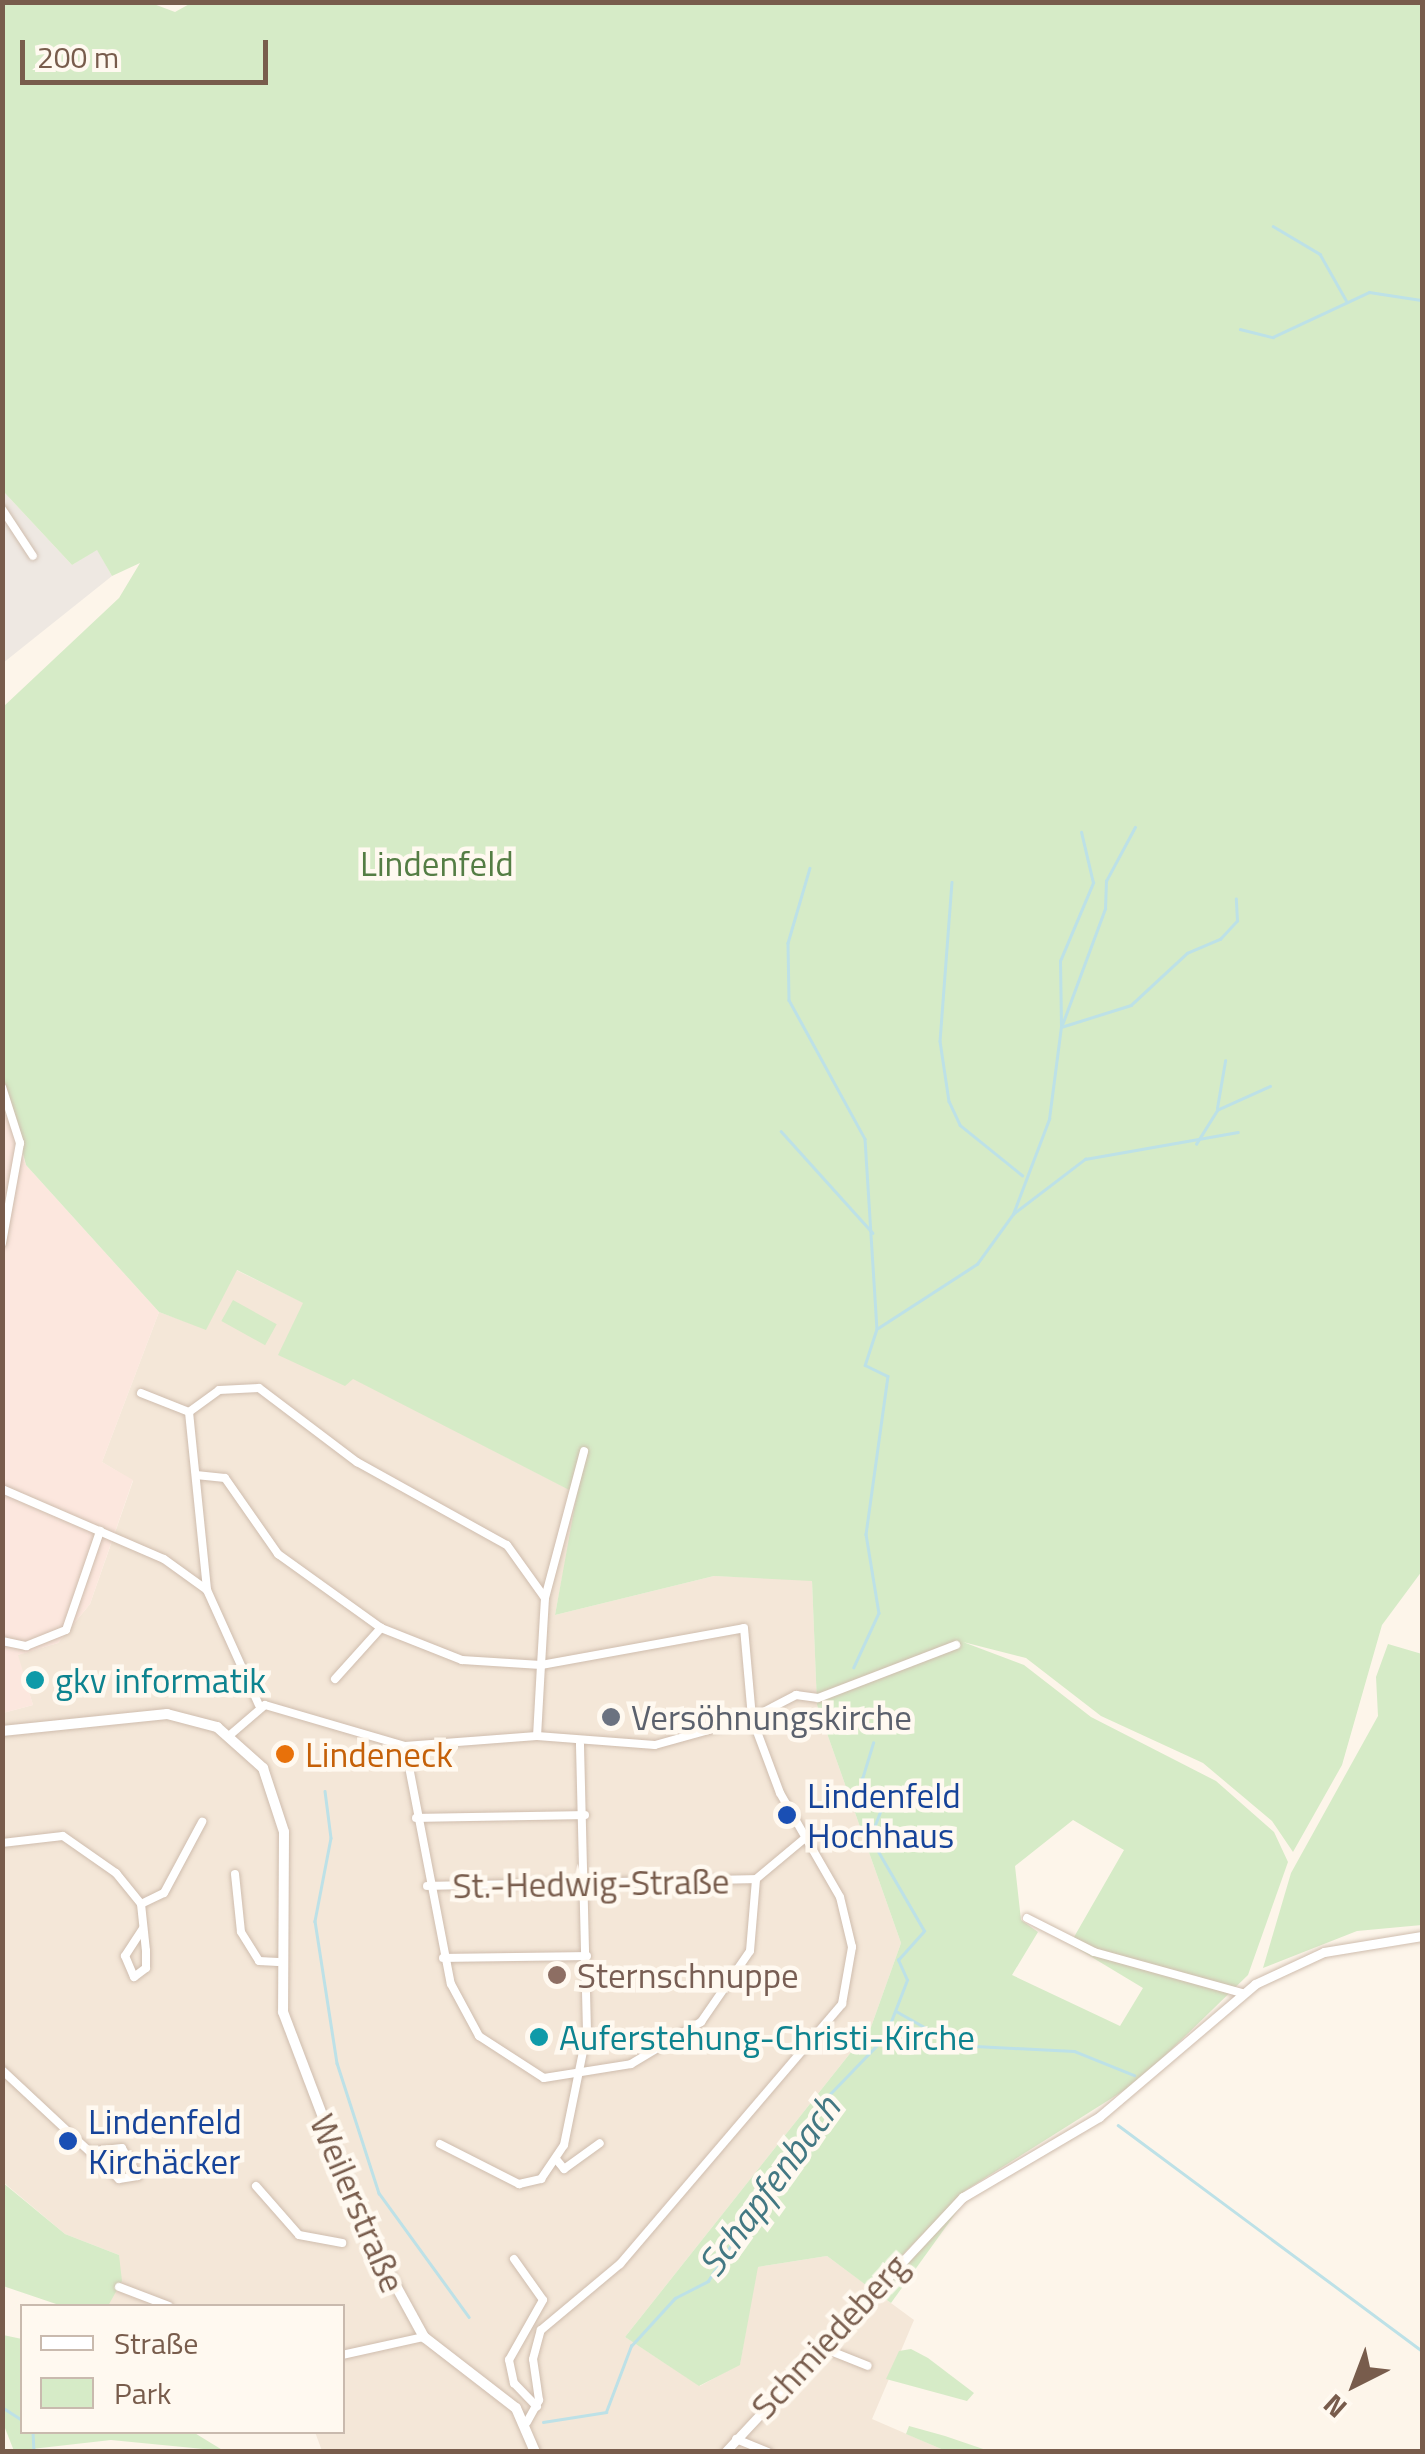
<!DOCTYPE html>
<meta charset="utf-8">
<style>
body{margin:0}
#map{position:relative;width:1425px;height:2454px;overflow:hidden;background:#fdf5ea;font-family:"Titillium Web",sans-serif}
div>[style]{position:absolute}
[style*='--x']{left:calc(var(--x)*1px);top:calc(var(--y)*1px);width:calc(var(--w)*1px);rotate:calc(var(--a)*1deg)}
.residential>*{inset:0;background:#f4e7d8}
.commercial>*{inset:0;background:#fce7de}
.industrial>*{inset:0;background:#eee8e2}
.green>*{inset:0;background:#d6ebc7;transform-origin:0 0}
.stream>*{height:2.5px;margin:-1.25px;padding:0 1.25px;transform-origin:1.25px;border-radius:1.25px;background:#bde1e7}
.roads{filter:drop-shadow(0 0 2px #cfbdae) drop-shadow(0 0 2px #cfbdae)}
.minor>*{height:8px;margin:-4px;padding:0 4px;transform-origin:4px;border-radius:4px;background:#fff}
.tertiary>*{height:9px;margin:-4.5px;padding:0 4.5px;transform-origin:4.5px;border-radius:4.5px;background:#fff}
.secondary>*{height:10px;margin:-5px;padding:0 5px;transform-origin:5px;border-radius:5px;background:#fff}
.dots>*{width:28px;height:28px;translate:-50% -50%;box-sizing:border-box;border:5px solid #fff9f0;border-radius:50%}
span{translate:-50% -50%;white-space:nowrap;text-align:center;line-height:1.15;-webkit-text-stroke:9px #fff9f0;paint-order:stroke}
.park-label{font-size:35px;color:#547d44}
.culture-label{font-size:35px;color:#0d838f}
.left{translate:0 -50%;text-align:left}
.worship-label{font-size:35px;color:#5b616d}
.food-label{font-size:35px;color:#c56008}
.transit-label{font-size:35px;color:#164399}
.street-label{font-size:35px;color:#785c4c}
.education-label{font-size:35px;color:#785e54}
.water-label{font-size:38px;color:#437883;font-style:italic}
.frame{position:absolute;inset:0;border:5px solid #785c4c;pointer-events:none}
.legend{position:absolute;left:20px;top:2304px;width:325px;height:130px;box-sizing:border-box;background:#fff9f0;border:2px solid #c9baae;margin:0;padding:12px 18px;list-style:none;font-size:30px;color:#785c4c}
.legend li{display:flex;align-items:center;gap:20px;height:50px}
.legend b{width:50px;border:2px solid #c9baae}
.north{position:absolute;left:1305px;top:2334px;width:100px;height:100px;-webkit-text-stroke:8px #fff9f0;paint-order:stroke;rotate:222deg;font-size:28px;font-weight:700;line-height:40px;text-align:center;color:#785c4c}
.north::after{content:'';display:block;margin:auto;width:35px;height:45px;background:#785c4c;clip-path:polygon(50% 0,100% 100%,50% 72%,0 100%)}
.scale{position:absolute;left:20px;top:40px;width:248px;height:45px;box-sizing:border-box;border:5px solid #785c4c;border-top:0;padding-left:12px;font-size:30px;line-height:35px;white-space:nowrap;color:#785c4c;-webkit-text-stroke:8px #fff9f0;paint-order:stroke}
</style>
<div id="map">
<div class="residential">
<i style="clip-path:polygon(236px 1270px,304px 1303px,279px 1355px,353px 1378px,578px 1494px,555px 1615px,714px 1576px,812px 1580px,817px 1705px,901px 1943px,871px 2027px,625px 2337px,700px 2386px,740px 2364px,757px 2267px,827px 2256px,914px 2320px,872px 2419px,946px 2451px,322px 2451px,315px 2432px,342px 2432px,342px 2306px,108px 2306px,119px 2255px,65px 2234px,3px 2182px,3px 1713px,33px 1705px,17px 1655px,58px 1643px,90px 1604px,133px 1481px,102px 1462px,159px 1312px,206px 1329px)"></i>
</div>
<div class="commercial">
<i style="clip-path:polygon(2px 1106px,26px 1165px,159px 1312px,102px 1462px,133px 1480px,90px 1604px,58px 1643px,18px 1655px,33px 1705px,3px 1713px)"></i>
</div>
<div class="industrial">
<i style="clip-path:polygon(3px 491px,72px 565px,97px 549px,112px 576px,3px 663px)"></i>
</div>
<div class="green">
<i style="clip-path:polygon(evenodd,193px 2px,1422px 3px,1422px 1571px,1382px 1625px,1342px 1765px,1293px 1852px,1272px 1821px,1203px 1763px,1101px 1716px,1026px 1658px,963px 1642px,1024px 1665px,1091px 1717px,1216px 1781px,1274px 1832px,1288px 1862px,1248px 1975px,1139px 2081px,966px 2190px,870px 2288px,827px 2256px,758px 2267px,740px 2365px,699px 2386px,625px 2337px,871px 2027px,901px 1943px,817px 1705px,812px 1581px,714px 1576px,555px 1615px,577px 1494px,353px 1379px,345px 1386px,278px 1355px,303px 1303px,237px 1270px,206px 1330px,159px 1312px,26px 1165px,2px 1071px,3px 707px,119px 598px,140px 563px,112px 576px,97px 550px,72px 565px,3px 491px,3px 3px,151px 3px,175px 12px,193px 2px,1073px 1820px,1124px 1850px,1070px 1944px,1143px 1988px,1120px 2026px,1012px 1975px,1038px 1932px,1021px 1920px,1015px 1866px,1073px 1820px)"></i>
<i style="left:233px;top:1300px;width:50px;height:24px;rotate:29deg"></i>
<i style="clip-path:polygon(1388px 1644px,1422px 1654px,1422px 1925px,1357px 1931px,1263px 1968px,1291px 1873px,1378px 1716px,1376px 1677px)"></i>
<i style="clip-path:polygon(2px 2182px,65px 2234px,119px 2255px,122px 2281px,108px 2306px,62px 2306px,3px 2286px)"></i>
<i style="clip-path:polygon(963px 2203px,891px 2303px,877px 2293px)"></i>
<i style="clip-path:polygon(3px 2335px,22px 2339px,22px 2432px,193px 2432px,224px 2451px,111px 2440px,14px 2451px,3px 2423px)"></i>
<i style="clip-path:polygon(911px 2349px,928px 2358px,974px 2393px,967px 2401px,886px 2379px,899px 2351px)"></i>
<i style="clip-path:polygon(909px 2426px,945px 2436px,989px 2451px,946px 2451px,906px 2434px)"></i>
</div>
<div class="stream">
<i style="--x:1273;--y:226;--w:55;--a:30.8"></i>
<i style="--x:1320;--y:254;--w:53;--a:60.5"></i>
<i style="--x:1240;--y:329;--w:34;--a:14"></i>
<i style="--x:1273;--y:337;--w:106;--a:-25.1"></i>
<i style="--x:1369;--y:292;--w:54;--a:8.6"></i>
<i style="--x:810;--y:868;--w:78;--a:106.3"></i>
<i style="--x:788;--y:943;--w:57;--a:89"></i>
<i style="--x:789;--y:1000;--w:158;--a:61.3"></i>
<i style="--x:865;--y:1139;--w:190;--a:86.4"></i>
<i style="--x:877;--y:1329;--w:38;--a:108"></i>
<i style="--x:865;--y:1365;--w:25;--a:26"></i>
<i style="--x:888;--y:1376;--w:160;--a:97.9"></i>
<i style="--x:866;--y:1534;--w:80;--a:80.7"></i>
<i style="--x:879;--y:1613;--w:60;--a:114.8"></i>
<i style="--x:952;--y:882;--w:159;--a:94.3"></i>
<i style="--x:940;--y:1041;--w:61;--a:81.5"></i>
<i style="--x:949;--y:1101;--w:26;--a:65"></i>
<i style="--x:960;--y:1125;--w:80;--a:38.9"></i>
<i style="--x:1061;--y:1025;--w:64;--a:-90.9"></i>
<i style="--x:1060;--y:961;--w:85;--a:-67.1"></i>
<i style="--x:1093;--y:883;--w:52;--a:-103.2"></i>
<i style="--x:1062;--y:1025;--w:124;--a:-69.7"></i>
<i style="--x:1105;--y:909;--w:28;--a:-88"></i>
<i style="--x:1106;--y:881;--w:61;--a:-61.8"></i>
<i style="--x:1217;--y:1108;--w:48;--a:-80.3"></i>
<i style="--x:781;--y:1131;--w:137;--a:48"></i>
<i style="--x:1196;--y:1144;--w:40;--a:-58"></i>
<i style="--x:1217;--y:1110;--w:58;--a:-24.4"></i>
<i style="--x:1013;--y:1214;--w:102;--a:-69.2"></i>
<i style="--x:1049;--y:1119;--w:93;--a:-82.6"></i>
<i style="--x:1061;--y:1027;--w:73;--a:-17.4"></i>
<i style="--x:1131;--y:1005;--w:76;--a:-42.9"></i>
<i style="--x:1187;--y:953;--w:36;--a:-23"></i>
<i style="--x:1220;--y:939;--w:25;--a:-47"></i>
<i style="--x:1237;--y:921;--w:22;--a:-93"></i>
<i style="--x:878;--y:1328;--w:118;--a:-32.9"></i>
<i style="--x:977;--y:1264;--w:62;--a:-54.2"></i>
<i style="--x:1013;--y:1214;--w:91;--a:-37.4"></i>
<i style="--x:1085;--y:1159;--w:155;--a:-10"></i>
<i style="--x:325;--y:1791;--w:47;--a:82.7"></i>
<i style="--x:331;--y:1838;--w:85;--a:100.9"></i>
<i style="--x:315;--y:1921;--w:144;--a:81.2"></i>
<i style="--x:337;--y:2063;--w:137;--a:72.1"></i>
<i style="--x:379;--y:2193;--w:153;--a:54"></i>
<i style="--x:896;--y:2011;--w:69;--a:29.5"></i>
<i style="--x:956;--y:2045;--w:118;--a:2.9"></i>
<i style="--x:1074;--y:2051;--w:65;--a:21.8"></i>
<i style="--x:1118;--y:2125;--w:379;--a:36.6"></i>
<i style="--x:2;--y:2407;--w:24;--a:33"></i>
<i style="--x:543;--y:2422;--w:64;--a:-9"></i>
<i style="--x:606;--y:2412;--w:71;--a:-69.3"></i>
<i style="--x:631;--y:2346;--w:65;--a:-47.5"></i>
<i style="--x:675;--y:2298;--w:37;--a:-27"></i>
<i style="--x:708;--y:2281;--w:216;--a:-57.3"></i>
<i style="--x:825;--y:2099;--w:86;--a:-45.9"></i>
<i style="--x:885;--y:2037;--w:61;--a:-68.9"></i>
<i style="--x:907;--y:1980;--w:22;--a:-114"></i>
<i style="--x:898;--y:1960;--w:39;--a:-48"></i>
<i style="--x:924;--y:1931;--w:108;--a:-120.1"></i>
<i style="--x:870;--y:1838;--w:31;--a:-69"></i>
<i style="--x:881;--y:1809;--w:36;--a:-122"></i>
<i style="--x:862;--y:1779;--w:38;--a:-73"></i>
<i style="--x:33;--y:2432;--w:20;--a:87"></i>
</div>
<div class="roads">
<div class="minor">
<i style="--x:2;--y:509;--w:56;--a:56.6"></i>
<i style="--x:2;--y:1087;--w:59;--a:72.2"></i>
<i style="--x:20;--y:1143;--w:102;--a:100.2"></i>
<i style="--x:141;--y:1393;--w:52;--a:21.6"></i>
<i style="--x:189;--y:1412;--w:179;--a:84.2"></i>
<i style="--x:207;--y:1590;--w:126;--a:65.7"></i>
<i style="--x:189;--y:1412;--w:37;--a:-36"></i>
<i style="--x:219;--y:1390;--w:40;--a:-2.9"></i>
<i style="--x:259;--y:1388;--w:123;--a:37.1"></i>
<i style="--x:357;--y:1462;--w:171;--a:29"></i>
<i style="--x:507;--y:1545;--w:65;--a:54.4"></i>
<i style="--x:545;--y:1598;--w:67;--a:93.4"></i>
<i style="--x:541;--y:1665;--w:206;--a:-10.3"></i>
<i style="--x:744;--y:1628;--w:90;--a:84.9"></i>
<i style="--x:196;--y:1475;--w:29;--a:6"></i>
<i style="--x:225;--y:1478;--w:93;--a:55.1"></i>
<i style="--x:278;--y:1554;--w:127;--a:35.7"></i>
<i style="--x:381;--y:1628;--w:87;--a:21.6"></i>
<i style="--x:462;--y:1660;--w:79;--a:3.6"></i>
<i style="--x:541;--y:1665;--w:71;--a:93.2"></i>
<i style="--x:2;--y:1489;--w:176;--a:23.4"></i>
<i style="--x:164;--y:1559;--w:53;--a:35.8"></i>
<i style="--x:545;--y:1598;--w:152;--a:-75.1"></i>
<i style="--x:2;--y:1641;--w:25;--a:12"></i>
<i style="--x:26;--y:1646;--w:43;--a:-21.8"></i>
<i style="--x:66;--y:1630;--w:105;--a:-71"></i>
<i style="--x:335;--y:1679;--w:69;--a:-48"></i>
<i style="--x:230;--y:1735;--w:46;--a:-40.6"></i>
<i style="--x:265;--y:1705;--w:146;--a:16.3"></i>
<i style="--x:405;--y:1746;--w:132;--a:-4.3"></i>
<i style="--x:537;--y:1736;--w:118;--a:4.4"></i>
<i style="--x:655;--y:1745;--w:101;--a:-15.6"></i>
<i style="--x:752;--y:1718;--w:50;--a:-27.6"></i>
<i style="--x:796;--y:1695;--w:22;--a:8"></i>
<i style="--x:818;--y:1698;--w:148;--a:-21"></i>
<i style="--x:405;--y:1746;--w:242;--a:79.1"></i>
<i style="--x:451;--y:1984;--w:59;--a:61.7"></i>
<i style="--x:479;--y:2036;--w:77;--a:32.9"></i>
<i style="--x:544;--y:2078;--w:88;--a:-9.1"></i>
<i style="--x:631;--y:2064;--w:82;--a:-31"></i>
<i style="--x:701;--y:2022;--w:86;--a:-55.4"></i>
<i style="--x:750;--y:1951;--w:72;--a:-85.2"></i>
<i style="--x:756;--y:1879;--w:64;--a:-39.9"></i>
<i style="--x:416;--y:1818;--w:169;--a:-1"></i>
<i style="--x:2;--y:1843;--w:61;--a:-6.5"></i>
<i style="--x:63;--y:1836;--w:65;--a:34.9"></i>
<i style="--x:116;--y:1873;--w:40;--a:51"></i>
<i style="--x:141;--y:1904;--w:47;--a:83.9"></i>
<i style="--x:146;--y:1951;--w:17;--a:90"></i>
<i style="--x:146;--y:1968;--w:15;--a:143"></i>
<i style="--x:134;--y:1977;--w:23;--a:-113"></i>
<i style="--x:125;--y:1956;--w:33;--a:-57"></i>
<i style="--x:235;--y:1874;--w:58;--a:84.1"></i>
<i style="--x:241;--y:1932;--w:34;--a:58"></i>
<i style="--x:259;--y:1961;--w:19;--a:3"></i>
<i style="--x:427;--y:1886;--w:329;--a:-1.2"></i>
<i style="--x:141;--y:1904;--w:25;--a:-26"></i>
<i style="--x:164;--y:1893;--w:81;--a:-61.8"></i>
<i style="--x:1027;--y:1918;--w:75;--a:26.9"></i>
<i style="--x:1094;--y:1952;--w:154;--a:15.5"></i>
<i style="--x:443;--y:1958;--w:144;--a:-0.8"></i>
<i style="--x:2;--y:2070;--w:160;--a:43"></i>
<i style="--x:119;--y:2179;--w:19;--a:-9"></i>
<i style="--x:138;--y:2176;--w:32;--a:-120"></i>
<i style="--x:122;--y:2148;--w:31;--a:174"></i>
<i style="--x:440;--y:2144;--w:89;--a:26.9"></i>
<i style="--x:519;--y:2184;--w:23;--a:-13"></i>
<i style="--x:541;--y:2179;--w:41;--a:-55.9"></i>
<i style="--x:564;--y:2145;--w:115;--a:-78.5"></i>
<i style="--x:587;--y:2032;--w:288;--a:-91.4"></i>
<i style="--x:556;--y:2159;--w:13;--a:51"></i>
<i style="--x:564;--y:2169;--w:44;--a:-35.8"></i>
<i style="--x:256;--y:2186;--w:65;--a:48.7"></i>
<i style="--x:299;--y:2235;--w:44;--a:10.5"></i>
<i style="--x:514;--y:2259;--w:50;--a:54.7"></i>
<i style="--x:543;--y:2300;--w:69;--a:119.5"></i>
<i style="--x:509;--y:2360;--w:24;--a:78"></i>
<i style="--x:514;--y:2383;--w:33;--a:46"></i>
<i style="--x:119;--y:2287;--w:53;--a:20.8"></i>
<i style="--x:823;--y:2348;--w:48;--a:21.8"></i>
<i style="--x:342;--y:2355;--w:84;--a:-12.4"></i>
<i style="--x:527;--y:2422;--w:25;--a:-61"></i>
<i style="--x:539;--y:2400;--w:41;--a:-98.3"></i>
<i style="--x:533;--y:2359;--w:30;--a:-75"></i>
<i style="--x:541;--y:2330;--w:103;--a:-39.9"></i>
<i style="--x:620;--y:2264;--w:342;--a:-49.5"></i>
<i style="--x:842;--y:2004;--w:58;--a:-80"></i>
<i style="--x:852;--y:1947;--w:51;--a:-103.5"></i>
<i style="--x:840;--y:1897;--w:120;--a:-120"></i>
<i style="--x:780;--y:1793;--w:80;--a:-110.5"></i>
<i style="--x:736;--y:2439;--w:35;--a:22"></i>
</div>
<div class="tertiary">
<i style="--x:725;--y:2452;--w:349;--a:-47"></i>
<i style="--x:963;--y:2197;--w:158;--a:-30.5"></i>
<i style="--x:1099;--y:2117;--w:205;--a:-40.4"></i>
<i style="--x:1255;--y:1984;--w:76;--a:-24.9"></i>
<i style="--x:1324;--y:1952;--w:99;--a:-9.3"></i>
</div>
<div class="secondary">
<i style="--x:2;--y:1731;--w:166;--a:-5.9"></i>
<i style="--x:167;--y:1714;--w:52;--a:14.6"></i>
<i style="--x:217;--y:1727;--w:62;--a:41.7"></i>
<i style="--x:263;--y:1768;--w:67;--a:71.8"></i>
<i style="--x:284;--y:1832;--w:180;--a:90.3"></i>
<i style="--x:283;--y:2012;--w:236;--a:69.2"></i>
<i style="--x:367;--y:2233;--w:119;--a:61.3"></i>
<i style="--x:424;--y:2337;--w:116;--a:37.7"></i>
<i style="--x:516;--y:2408;--w:48;--a:66.6"></i>
</div>
</div>
<div class="dots">
<i style="left:35px;top:1680px;background:#0f9aa8"></i>
<i style="left:611px;top:1717px;background:#6b7280"></i>
<i style="left:285px;top:1754px;background:#e8710a"></i>
<i style="left:787px;top:1815px;background:#1a4fb4"></i>
<i style="left:557px;top:1975px;background:#8d6e63"></i>
<i style="left:539px;top:2037px;background:#0f9aa8"></i>
<i style="left:68px;top:2141px;background:#1a4fb4"></i>
</div>
<div class="park-label">
<span style="left:437px;top:863px">Lindenfeld</span>
</div>
<div class="culture-label">
<span class="left" style="left:55px;top:1680px">gkv informatik</span>
<span class="left" style="left:559px;top:2037px">Auferstehung-Christi-Kirche</span>
</div>
<div class="worship-label">
<span class="left" style="left:631px;top:1717px">Versöhnungskirche</span>
</div>
<div class="food-label">
<span class="left" style="left:305px;top:1754px">Lindeneck</span>
</div>
<div class="transit-label">
<span class="left" style="left:807px;top:1815px">Lindenfeld<br>Hochhaus</span>
<span class="left" style="left:88px;top:2141px">Lindenfeld<br>Kirchäcker</span>
</div>
<div class="street-label">
<span style="left:591px;top:1883px;rotate:-1deg">St.-Hedwig-Straße</span>
<span style="left:358px;top:2203px;rotate:67deg">Weilerstraße</span>
<span style="left:829px;top:2336px;rotate:-47deg">Schmiedeberg</span>
</div>
<div class="education-label">
<span class="left" style="left:577px;top:1975px">Sternschnuppe</span>
</div>
<div class="water-label">
<span style="left:769px;top:2186px;rotate:-54deg">Schapfenbach</span>
</div>
<div class="frame"></div>
<ul class="legend">
<li><b style="height:12px;background:#fff"></b>Straße</li>
<li><b style="height:28px;background:#d6ebc7"></b>Park</li>
</ul>
<div class="north">N</div>
<div class="scale">200 m</div>
</div>
